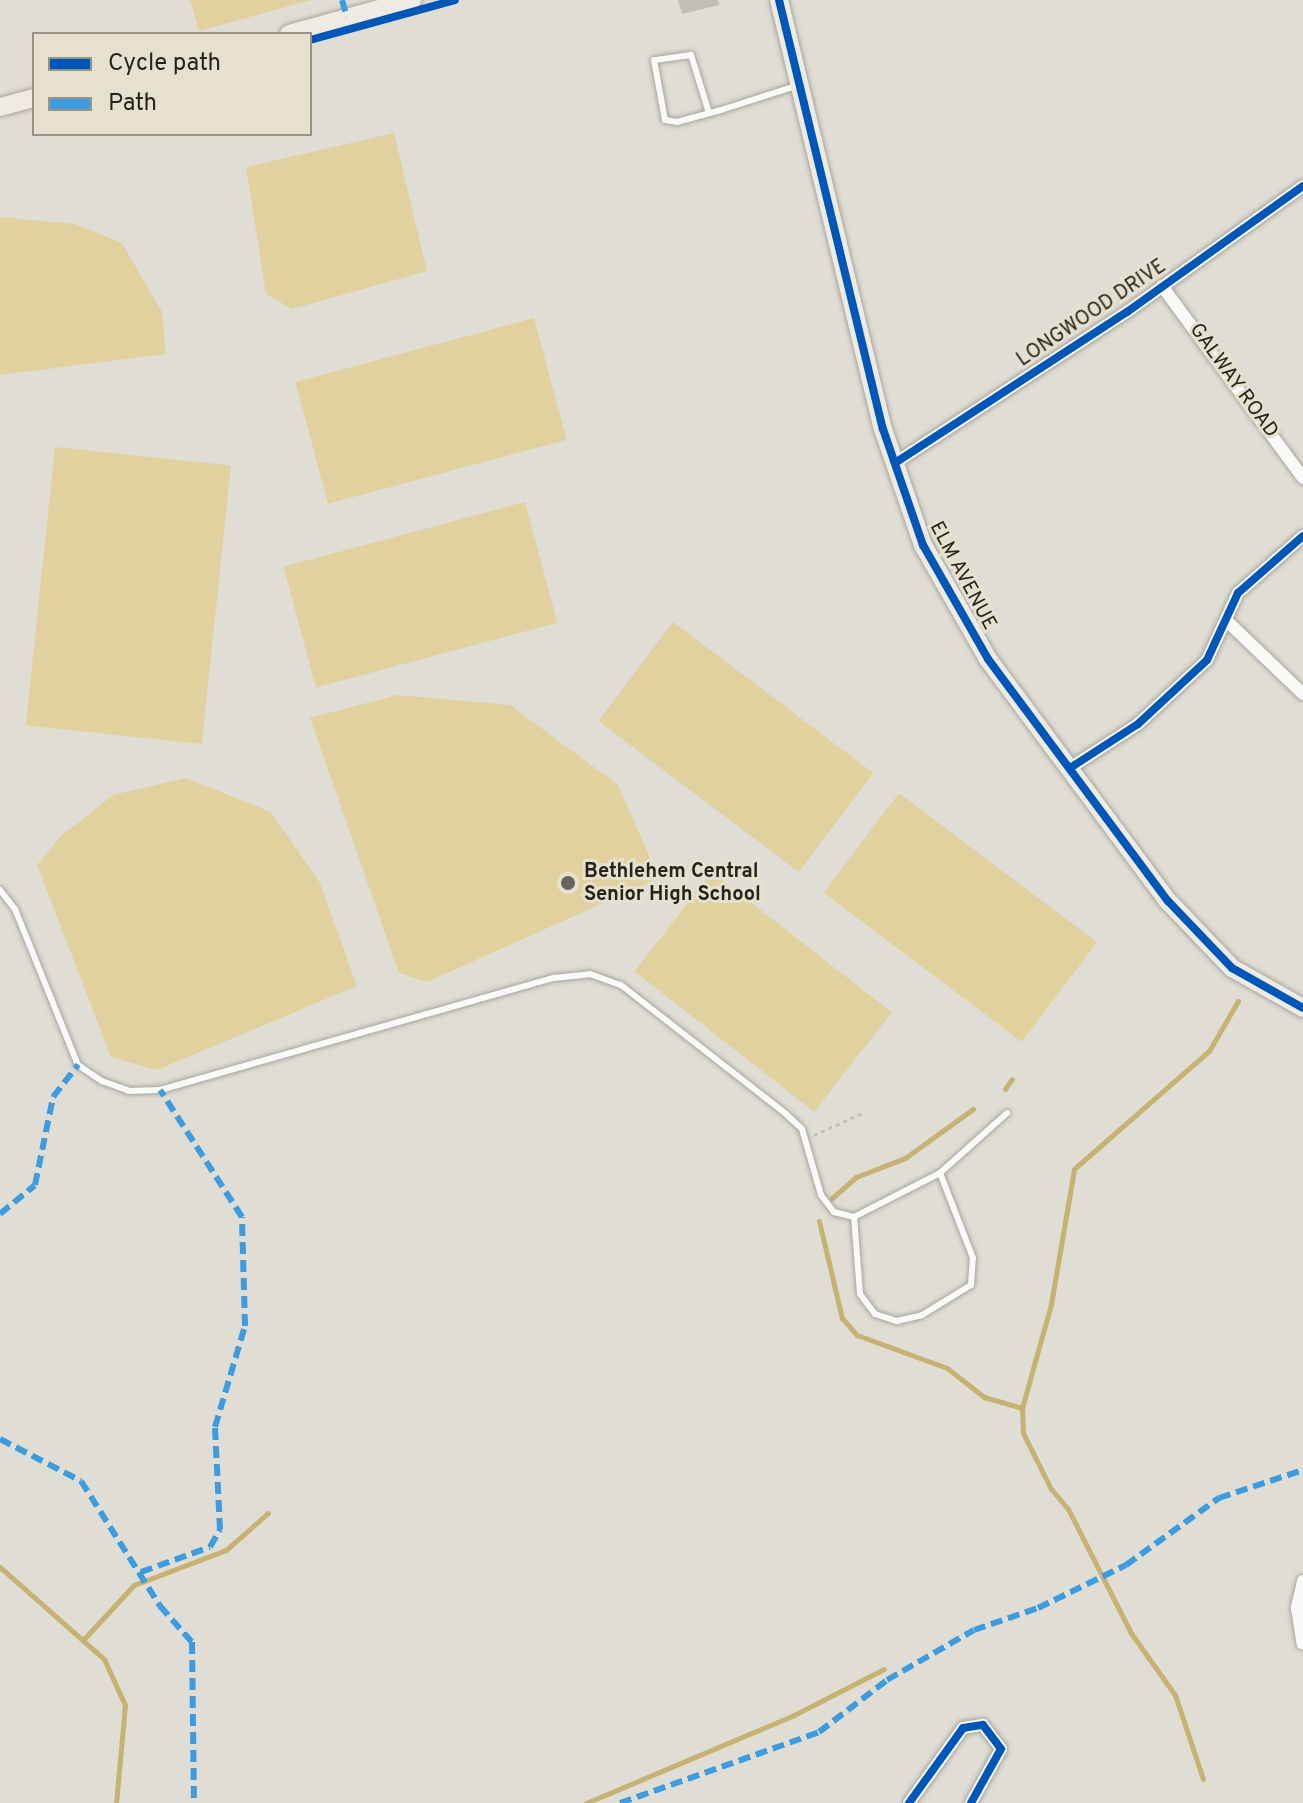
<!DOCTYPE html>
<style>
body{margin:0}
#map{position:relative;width:1303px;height:1803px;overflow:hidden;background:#e0ddd4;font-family:Overpass,sans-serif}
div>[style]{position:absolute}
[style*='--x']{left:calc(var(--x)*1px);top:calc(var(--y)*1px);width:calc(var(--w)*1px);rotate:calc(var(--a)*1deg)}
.green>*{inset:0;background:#e1d19f;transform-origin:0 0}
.stream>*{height:5px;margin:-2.5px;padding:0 2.5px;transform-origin:2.5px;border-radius:2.5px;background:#c6b272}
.building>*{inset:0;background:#c0beb6}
.path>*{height:3px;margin-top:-1.5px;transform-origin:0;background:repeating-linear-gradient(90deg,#bfbeba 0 4px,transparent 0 8px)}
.roads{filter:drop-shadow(0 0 2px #a8a59e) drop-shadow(0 0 2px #a8a59e)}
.service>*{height:6px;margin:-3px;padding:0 3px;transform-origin:3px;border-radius:3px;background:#fafaf9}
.minor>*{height:12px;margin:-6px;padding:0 6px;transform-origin:6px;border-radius:6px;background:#fafaf9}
.primary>*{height:18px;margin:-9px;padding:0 9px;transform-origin:9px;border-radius:9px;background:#edebe3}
.quiet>*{height:6px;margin-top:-3px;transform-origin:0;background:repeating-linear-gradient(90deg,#3c9cdf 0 12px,transparent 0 18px)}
.cycleway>*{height:8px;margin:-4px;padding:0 4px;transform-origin:4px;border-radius:4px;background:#0057b8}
.dots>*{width:22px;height:22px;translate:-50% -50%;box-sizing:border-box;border:4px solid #e6e0ce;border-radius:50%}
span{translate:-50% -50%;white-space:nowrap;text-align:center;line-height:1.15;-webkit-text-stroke:6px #e6e0ce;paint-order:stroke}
.street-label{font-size:20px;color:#25231c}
.poi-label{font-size:20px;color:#25231c;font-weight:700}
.left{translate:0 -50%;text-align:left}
.legend{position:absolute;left:32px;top:32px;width:280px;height:104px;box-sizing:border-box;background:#e6e0ce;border:2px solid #999487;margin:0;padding:10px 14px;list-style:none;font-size:24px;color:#25231c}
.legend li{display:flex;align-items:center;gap:16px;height:40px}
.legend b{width:40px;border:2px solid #999487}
</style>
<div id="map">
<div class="green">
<i style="clip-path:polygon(190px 0,311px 0,199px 31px)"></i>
<i style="clip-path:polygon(394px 133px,427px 271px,292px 309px,266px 294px,246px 167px)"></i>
<i style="clip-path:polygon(0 217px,75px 224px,122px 243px,162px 312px,166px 354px,0 375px)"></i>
<i style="left:534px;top:318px;width:126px;height:247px;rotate:75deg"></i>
<i style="left:55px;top:447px;width:177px;height:280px;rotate:6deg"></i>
<i style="left:525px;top:502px;width:125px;height:250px;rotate:75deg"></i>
<i style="left:673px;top:622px;width:251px;height:124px;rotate:37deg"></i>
<i style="clip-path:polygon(397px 695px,510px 705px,618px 785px,659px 878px,427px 982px,399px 973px,310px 718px)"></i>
<i style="clip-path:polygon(186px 778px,271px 812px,320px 883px,357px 986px,157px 1070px,111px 1057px,37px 865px,61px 836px,113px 795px)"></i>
<i style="left:899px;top:793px;width:248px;height:125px;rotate:37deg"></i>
<i style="left:712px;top:872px;width:228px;height:126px;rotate:38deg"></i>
</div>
<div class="stream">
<i style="--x:1005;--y:1089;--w:12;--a:-55"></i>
<i style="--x:832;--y:1198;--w:32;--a:-41"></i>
<i style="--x:856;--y:1177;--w:53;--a:-21.2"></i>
<i style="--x:905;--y:1158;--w:84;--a:-35.8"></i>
<i style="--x:819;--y:1221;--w:100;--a:76.7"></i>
<i style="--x:842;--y:1318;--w:23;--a:49"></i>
<i style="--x:857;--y:1335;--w:96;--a:20.1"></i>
<i style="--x:947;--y:1368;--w:47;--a:38.1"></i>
<i style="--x:984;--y:1397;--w:40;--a:16"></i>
<i style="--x:0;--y:1567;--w:139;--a:41.5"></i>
<i style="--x:104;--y:1659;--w:51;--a:65.5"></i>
<i style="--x:125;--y:1705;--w:98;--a:95.2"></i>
<i style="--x:83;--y:1640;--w:75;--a:-47.2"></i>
<i style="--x:134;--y:1585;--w:98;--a:-20.8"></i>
<i style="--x:226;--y:1550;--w:56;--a:-41.4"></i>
<i style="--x:1203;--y:1779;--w:89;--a:-108.4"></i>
<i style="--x:1175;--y:1695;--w:76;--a:-125.4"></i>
<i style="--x:1131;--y:1633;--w:139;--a:-116.9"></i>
<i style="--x:1068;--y:1509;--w:26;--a:-130"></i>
<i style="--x:1051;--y:1489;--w:63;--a:-116.6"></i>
<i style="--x:1023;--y:1433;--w:25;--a:-92"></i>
<i style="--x:1022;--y:1408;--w:108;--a:-74.4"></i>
<i style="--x:1051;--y:1304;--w:137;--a:-80.3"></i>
<i style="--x:1074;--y:1169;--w:179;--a:-41.2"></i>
<i style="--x:1209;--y:1051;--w:58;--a:-59.9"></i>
<i style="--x:586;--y:1803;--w:226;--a:-22.9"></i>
<i style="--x:794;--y:1715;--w:101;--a:-27.1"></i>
</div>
<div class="building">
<i style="clip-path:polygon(678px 0,718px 0,719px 5px,682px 14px)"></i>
</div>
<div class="path">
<i style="--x:814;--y:1135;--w:56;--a:-24.3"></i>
</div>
<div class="roads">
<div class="service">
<i style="--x:709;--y:113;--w:61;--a:-107.2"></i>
<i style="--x:691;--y:55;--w:37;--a:172"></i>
<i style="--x:654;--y:60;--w:61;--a:79.6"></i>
<i style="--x:665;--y:120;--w:12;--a:9"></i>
<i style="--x:677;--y:122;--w:46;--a:-15.3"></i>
<i style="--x:721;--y:110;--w:79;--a:-17.7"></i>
<i style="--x:0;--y:890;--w:24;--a:52"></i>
<i style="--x:15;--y:909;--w:168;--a:68"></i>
<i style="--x:78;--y:1065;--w:29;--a:34"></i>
<i style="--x:102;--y:1081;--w:29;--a:20"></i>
<i style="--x:129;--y:1091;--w:31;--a:-2"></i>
<i style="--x:160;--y:1090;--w:410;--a:-15.9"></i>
<i style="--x:554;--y:978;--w:36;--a:-6"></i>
<i style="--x:590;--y:974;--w:33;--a:20"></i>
<i style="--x:621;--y:985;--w:209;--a:38"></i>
<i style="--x:786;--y:1114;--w:22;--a:43"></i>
<i style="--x:802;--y:1129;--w:69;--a:73.9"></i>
<i style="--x:821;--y:1195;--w:21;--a:53"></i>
<i style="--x:834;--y:1212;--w:21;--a:14"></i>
<i style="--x:940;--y:1173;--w:97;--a:152.9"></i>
<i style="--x:854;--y:1217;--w:77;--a:85.5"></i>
<i style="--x:860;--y:1294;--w:25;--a:53"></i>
<i style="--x:875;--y:1314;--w:23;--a:18"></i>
<i style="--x:897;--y:1321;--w:26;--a:-13"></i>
<i style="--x:922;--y:1315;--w:57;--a:-31.5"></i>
<i style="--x:971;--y:1285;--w:27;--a:-86"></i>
<i style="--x:973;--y:1258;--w:91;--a:-111.2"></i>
<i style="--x:940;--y:1173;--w:90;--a:-41.8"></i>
</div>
<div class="minor">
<i style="--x:1162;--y:286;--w:238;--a:53.7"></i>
<i style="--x:895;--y:463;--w:277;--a:-33.1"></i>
<i style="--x:1127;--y:312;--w:216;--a:-35.6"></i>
<i style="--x:1227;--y:621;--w:105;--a:43.8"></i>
<i style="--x:1070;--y:768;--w:81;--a:-32.9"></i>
<i style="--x:1138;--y:724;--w:94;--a:-42.8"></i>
<i style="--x:1207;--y:660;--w:74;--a:-65.2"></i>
<i style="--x:1238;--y:593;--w:86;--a:-41.2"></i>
<i style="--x:1303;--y:1581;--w:28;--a:103"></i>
<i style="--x:1297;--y:1608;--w:36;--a:81"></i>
<i style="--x:909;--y:1803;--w:92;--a:-54.2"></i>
<i style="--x:963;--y:1728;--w:20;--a:-9"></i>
<i style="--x:983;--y:1725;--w:30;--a:53"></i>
<i style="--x:1001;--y:1749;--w:62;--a:119.1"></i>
</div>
<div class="primary">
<i style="--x:779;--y:0;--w:441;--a:76.4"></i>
<i style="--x:883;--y:429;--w:123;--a:71"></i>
<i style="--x:923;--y:545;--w:131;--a:60.3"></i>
<i style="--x:988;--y:659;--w:302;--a:53.4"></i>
<i style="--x:1168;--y:901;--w:93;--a:46.3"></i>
<i style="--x:1232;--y:968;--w:81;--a:29.4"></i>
<i style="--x:289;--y:34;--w:128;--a:-15.5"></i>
<i style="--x:0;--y:107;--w:35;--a:-15"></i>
</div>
</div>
<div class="quiet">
<i style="--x:342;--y:0;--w:18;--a:74"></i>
<i style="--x:0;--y:1214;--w:45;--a:-39.6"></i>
<i style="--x:35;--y:1185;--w:90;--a:-78.4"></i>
<i style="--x:53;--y:1097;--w:41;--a:-52"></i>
<i style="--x:0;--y:1439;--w:91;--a:27.4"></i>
<i style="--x:81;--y:1481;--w:148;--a:57.7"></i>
<i style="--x:160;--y:1606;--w:48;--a:48.4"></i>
<i style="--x:192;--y:1642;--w:161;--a:89.3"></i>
<i style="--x:141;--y:1572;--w:73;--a:-19.9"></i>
<i style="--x:210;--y:1547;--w:20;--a:-60"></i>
<i style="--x:220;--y:1530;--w:103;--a:-92.8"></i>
<i style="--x:215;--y:1427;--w:105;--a:-73.5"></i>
<i style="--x:245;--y:1326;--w:109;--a:-91.6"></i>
<i style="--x:242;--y:1217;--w:151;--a:-122.8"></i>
<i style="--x:620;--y:1803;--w:211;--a:-19.6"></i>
<i style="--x:819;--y:1732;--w:86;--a:-37.4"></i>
<i style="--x:887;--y:1680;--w:100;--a:-29.9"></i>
<i style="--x:974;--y:1630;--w:68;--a:-19"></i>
<i style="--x:1038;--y:1608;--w:98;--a:-26"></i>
<i style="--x:1126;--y:1565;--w:115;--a:-35.8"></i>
<i style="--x:1219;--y:1498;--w:89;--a:-18.4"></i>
</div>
<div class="cycleway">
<i style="--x:779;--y:0;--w:441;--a:76.4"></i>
<i style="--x:883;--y:429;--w:123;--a:71"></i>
<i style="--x:923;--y:545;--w:131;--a:60.3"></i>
<i style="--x:988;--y:659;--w:302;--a:53.4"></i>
<i style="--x:1168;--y:901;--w:93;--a:46.3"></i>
<i style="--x:1232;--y:968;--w:81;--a:29.4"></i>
<i style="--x:310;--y:40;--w:150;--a:-15.4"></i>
<i style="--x:895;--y:463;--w:277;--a:-33.1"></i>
<i style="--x:1127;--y:312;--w:216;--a:-35.6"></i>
<i style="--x:1070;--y:768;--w:81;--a:-32.9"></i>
<i style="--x:1138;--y:724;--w:94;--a:-42.8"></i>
<i style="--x:1207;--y:660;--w:74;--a:-65.2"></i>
<i style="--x:1238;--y:593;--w:86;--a:-41.2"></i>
<i style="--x:909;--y:1803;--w:92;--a:-54.2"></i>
<i style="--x:963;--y:1728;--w:20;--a:-9"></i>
<i style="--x:983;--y:1725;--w:30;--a:53"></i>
<i style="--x:1001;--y:1749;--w:62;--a:119.1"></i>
</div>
<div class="dots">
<i style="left:568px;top:883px;background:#66645c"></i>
</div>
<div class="street-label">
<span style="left:1092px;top:314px;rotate:-34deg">LONGWOOD DRIVE</span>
<span style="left:1233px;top:381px;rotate:54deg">GALWAY ROAD</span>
<span style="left:962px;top:576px;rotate:62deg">ELM AVENUE</span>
</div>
<div class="poi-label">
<span class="left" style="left:584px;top:884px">Bethlehem Central<br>Senior High School</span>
</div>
<ul class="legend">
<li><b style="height:10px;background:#0057b8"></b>Cycle path</li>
<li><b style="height:10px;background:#3c9cdf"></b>Path</li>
</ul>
</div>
